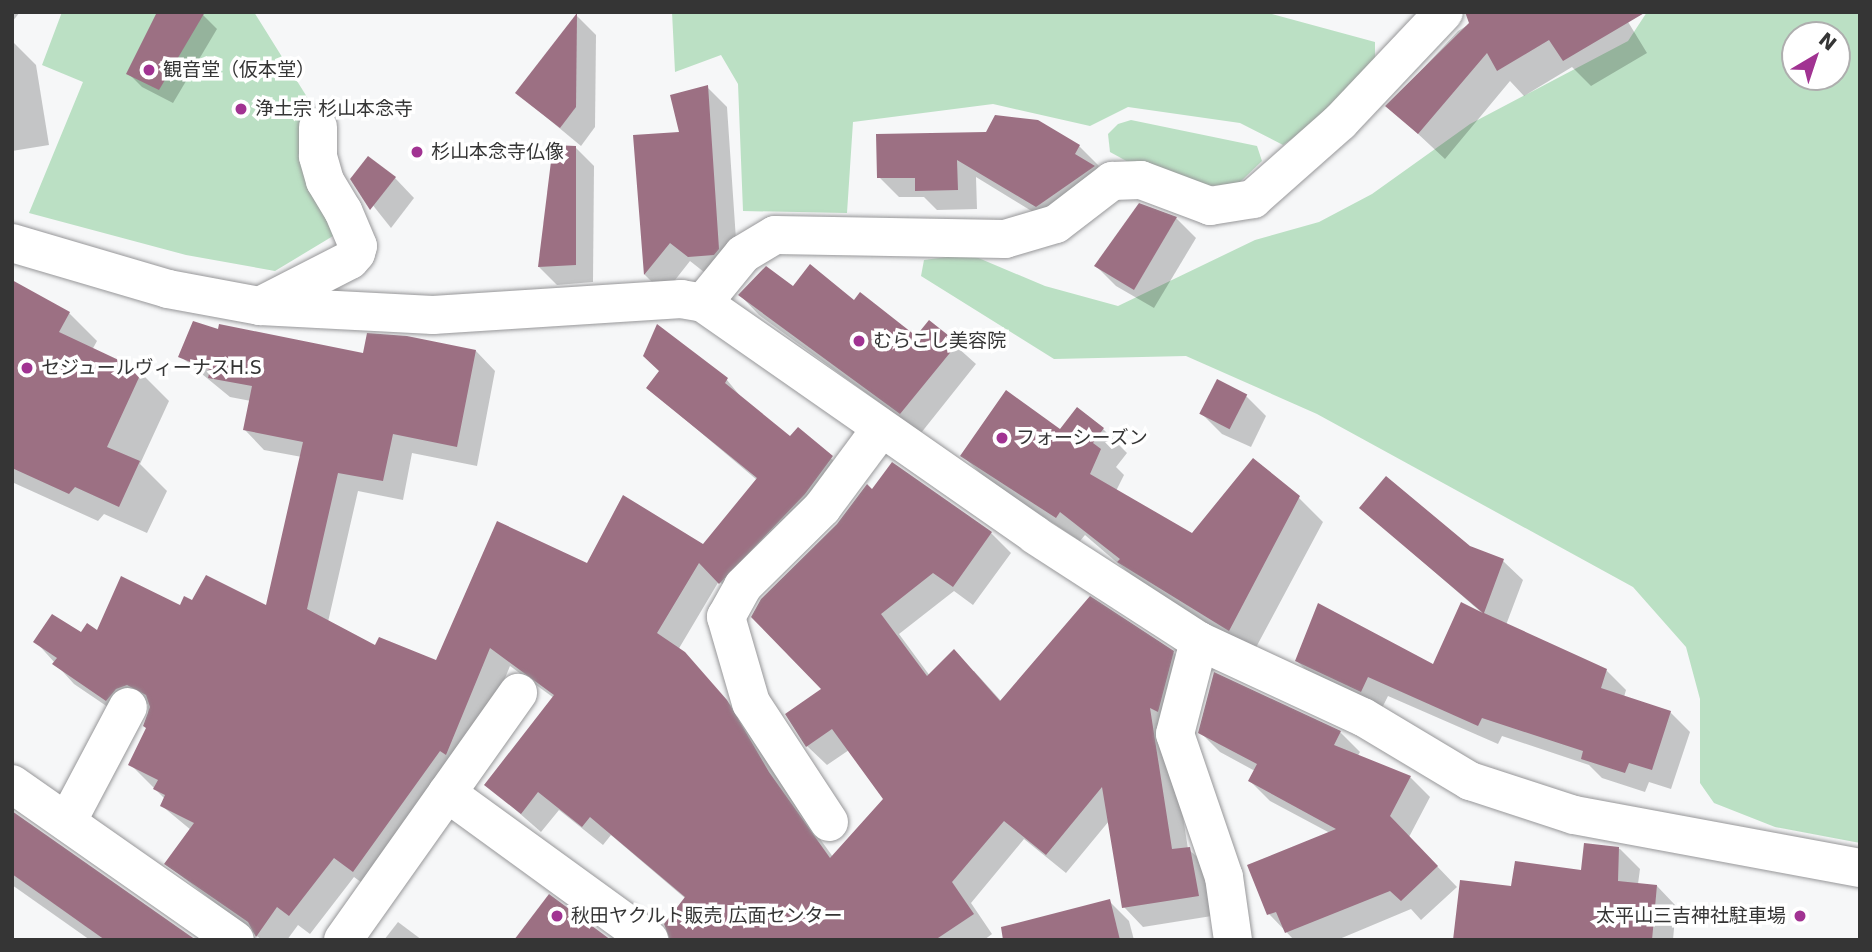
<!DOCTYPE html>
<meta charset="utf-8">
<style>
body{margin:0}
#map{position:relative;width:1872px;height:952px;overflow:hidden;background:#f6f7f8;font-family:"DejaVu Sans","Noto Sans JP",sans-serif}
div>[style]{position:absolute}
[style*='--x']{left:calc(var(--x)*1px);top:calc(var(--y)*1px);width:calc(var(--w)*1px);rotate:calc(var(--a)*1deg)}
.green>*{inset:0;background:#bbe0c4}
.shadow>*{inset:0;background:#0003}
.building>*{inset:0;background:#9c7083;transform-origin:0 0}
.roads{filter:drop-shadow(0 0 2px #979799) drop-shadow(0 0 2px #979799)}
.minor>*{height:38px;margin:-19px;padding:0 19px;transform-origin:19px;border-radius:19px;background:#fff}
.dots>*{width:19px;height:19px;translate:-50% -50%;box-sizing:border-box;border:4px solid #fff;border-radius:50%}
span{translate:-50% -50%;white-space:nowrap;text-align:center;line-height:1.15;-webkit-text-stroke:7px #fff;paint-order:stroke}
.poi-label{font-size:19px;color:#353535}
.left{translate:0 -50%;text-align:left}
.right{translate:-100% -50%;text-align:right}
.frame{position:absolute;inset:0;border:14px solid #353535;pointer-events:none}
.north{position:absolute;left:1781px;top:21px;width:70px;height:70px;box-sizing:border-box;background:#fff;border:2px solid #aeaeae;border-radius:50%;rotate:39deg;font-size:19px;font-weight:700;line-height:28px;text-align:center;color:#353535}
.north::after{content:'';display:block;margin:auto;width:24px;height:32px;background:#a13392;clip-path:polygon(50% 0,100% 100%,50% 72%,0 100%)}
</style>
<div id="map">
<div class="green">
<i style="clip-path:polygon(62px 12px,254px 12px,312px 105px,333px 236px,275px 271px,186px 255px,29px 213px,83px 82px,42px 65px)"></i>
<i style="clip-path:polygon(672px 12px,1264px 12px,1375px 42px,1375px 62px,1338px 106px,1283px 145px,1240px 123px,1128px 107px,1090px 126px,993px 104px,853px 122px,847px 213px,743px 211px,738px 84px,721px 55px,675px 72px)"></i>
<i style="clip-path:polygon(evenodd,1647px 12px,1860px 12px,1860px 843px,1775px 827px,1714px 803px,1700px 783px,1700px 699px,1686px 647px,1633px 587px,1317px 414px,1186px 356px,1054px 359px,921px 276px,924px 260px,969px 254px,1045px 286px,1118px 306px,1255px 240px,1319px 222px,1372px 194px,1470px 124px,1628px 41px,1647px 12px,1795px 35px,1837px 35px,1837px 77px,1795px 77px,1795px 35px)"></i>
<i style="clip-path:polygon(1131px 120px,1257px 146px,1262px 161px,1239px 183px,1200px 187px,1141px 169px,1110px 152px,1108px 134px,1118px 124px)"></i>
</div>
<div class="shadow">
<i style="clip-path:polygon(12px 12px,20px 12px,12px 22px)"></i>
<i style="clip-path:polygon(1490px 12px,1622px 12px,1647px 53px,1591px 86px,1572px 67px,1524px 96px,1510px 81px,1445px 159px,1388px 106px,1458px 31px)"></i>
<i style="clip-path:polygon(203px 15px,217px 29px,173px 103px,142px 87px,128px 73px)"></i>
<i style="clip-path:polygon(577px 16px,596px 35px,595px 127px,581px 146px,517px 93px)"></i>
<i style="clip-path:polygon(12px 41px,36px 65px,49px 145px,12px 151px)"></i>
<i style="clip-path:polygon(707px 87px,727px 107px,738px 269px,709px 276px,690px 261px,664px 294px,645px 275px,635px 136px,681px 133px)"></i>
<i style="clip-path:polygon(1038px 121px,1079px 146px,1099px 166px,1056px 226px,976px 177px,977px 209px,937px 210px,924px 197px,899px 197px,879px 177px,987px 134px)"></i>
<i style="clip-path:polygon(576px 148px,594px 166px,593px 282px,557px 285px,539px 267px)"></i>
<i style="clip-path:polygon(395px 178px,414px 198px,391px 228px,352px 179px)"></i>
<i style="clip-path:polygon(1176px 218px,1196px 238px,1154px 308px,1116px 286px,1096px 266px)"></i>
<i style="clip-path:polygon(766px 268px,793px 288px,855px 302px,916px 339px,929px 322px,976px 364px,921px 433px,759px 315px,740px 295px)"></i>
<i style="clip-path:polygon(12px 285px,69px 313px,97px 341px,92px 350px,141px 373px,169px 401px,140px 464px,167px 491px,147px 533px,104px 514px,98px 521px,14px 483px,12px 487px)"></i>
<i style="clip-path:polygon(657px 327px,727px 380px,745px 402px,790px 438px,798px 429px,852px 477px,740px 602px,719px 581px,678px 650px,747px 722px,788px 794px,833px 857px,885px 799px,849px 750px,827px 765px,807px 746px,872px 491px,892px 464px,991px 533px,1011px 553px,973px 605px,954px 591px,899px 634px,930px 676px,974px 671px,1002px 702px,1173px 652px,1193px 672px,1169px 726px,1188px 849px,1210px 868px,1218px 915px,1143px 927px,1124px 907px,1109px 821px,1066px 873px,1024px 839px,971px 903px,992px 934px,984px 940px,681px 940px,686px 899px,611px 835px,603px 845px,559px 810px,541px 832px,487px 785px,554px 698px,510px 666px,466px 773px,373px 891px,354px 877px,310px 934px,298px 925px,287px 940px,262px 940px,166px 864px,191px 830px,162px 806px,165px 799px,130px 764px,148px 729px,148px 704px,136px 708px,127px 720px,74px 684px,36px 642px,97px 632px,193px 602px,267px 608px,302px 457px,264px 450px,245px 430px,251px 401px,230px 397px,180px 356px,219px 331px,365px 355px,476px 351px,495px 371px,477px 466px,412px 453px,403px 500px,358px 491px,328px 622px,376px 648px,437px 662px,588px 565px,703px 546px,757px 480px,648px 388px,661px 372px)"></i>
<i style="clip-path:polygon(1246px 396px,1266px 416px,1251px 447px,1222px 434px,1202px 414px)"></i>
<i style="clip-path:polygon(1103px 429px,1127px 453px,1116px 467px,1124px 475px,1116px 491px,1192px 535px,1299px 498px,1323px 522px,1253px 653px,1143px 585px,1085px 535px,1080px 541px,986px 479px,962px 455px,1061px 431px)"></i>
<i style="clip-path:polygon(1361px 508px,1503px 561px,1523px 580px,1506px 625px,1606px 670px,1626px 690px,1624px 697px,1670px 712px,1690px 732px,1671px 789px,1649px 782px,1645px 792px,1602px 778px,1589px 765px,1502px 736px,1498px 744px,1388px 696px,1381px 710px,1317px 681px,1297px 661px,1434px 667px,1482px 613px)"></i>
<i style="clip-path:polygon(1200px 732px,1340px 732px,1360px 752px,1357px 757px,1410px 777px,1430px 797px,1409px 837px,1457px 887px,1421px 920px,1411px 909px,1337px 940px,1294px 940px,1269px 914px,1250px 866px,1330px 833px,1270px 801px,1250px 781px,1255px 771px,1220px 752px)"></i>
<i style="clip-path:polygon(12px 813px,193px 940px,90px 940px,12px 885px)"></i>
<i style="clip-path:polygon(1585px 845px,1620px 849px,1640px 869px,1638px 884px,1657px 886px,1676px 906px,1673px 940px,1455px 940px,1513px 888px,1583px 872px)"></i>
<i style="clip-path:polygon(1109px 901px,1129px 921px,1134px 940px,1022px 940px)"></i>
<i style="clip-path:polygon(398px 922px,422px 940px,384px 940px)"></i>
</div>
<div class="building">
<i style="clip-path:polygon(157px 12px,205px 12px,159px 90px,126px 74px)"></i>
<i style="clip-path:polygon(1465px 12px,1646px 12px,1563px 61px,1549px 40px,1497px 71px,1487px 53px,1418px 134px,1385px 106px,1469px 23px)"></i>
<i style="clip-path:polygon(577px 13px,576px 107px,560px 128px,515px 93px)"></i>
<i style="clip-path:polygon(708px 85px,719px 249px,714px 255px,688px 257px,670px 243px,644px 275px,633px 135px,679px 132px,670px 95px)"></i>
<i style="clip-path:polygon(995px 115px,1038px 120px,1080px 145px,1075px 154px,1095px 166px,1036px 207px,957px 160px,958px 190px,915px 191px,915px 178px,877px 178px,876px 134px,986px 132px)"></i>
<i style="clip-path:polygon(553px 145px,576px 146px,576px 265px,538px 267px)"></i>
<i style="clip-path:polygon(368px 156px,396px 177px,370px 210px,350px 179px)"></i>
<i style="clip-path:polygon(1139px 203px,1177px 217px,1134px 290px,1094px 266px)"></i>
<i style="clip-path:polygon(810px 264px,854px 300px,860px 292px,916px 336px,929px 320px,958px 343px,900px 414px,738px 295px,766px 266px,793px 286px)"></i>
<i style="clip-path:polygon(12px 280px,70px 312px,59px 332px,142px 371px,107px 447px,140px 461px,119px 507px,75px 487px,69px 494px,12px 468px)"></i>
<i style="clip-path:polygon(193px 321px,218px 329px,219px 324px,363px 353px,367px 333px,407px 336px,476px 350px,457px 447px,393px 434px,383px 481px,338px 473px,307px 609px,375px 645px,379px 637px,436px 660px,497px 521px,587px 563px,623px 495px,703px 544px,757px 478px,646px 388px,659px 371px,643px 356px,657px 324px,728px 378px,725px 383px,790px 436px,798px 427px,833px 456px,805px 494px,719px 584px,699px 563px,657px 633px,685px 652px,727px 700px,769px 772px,830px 858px,883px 799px,832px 729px,806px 747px,785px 714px,821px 689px,751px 617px,761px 599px,837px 524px,867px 484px,872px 489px,892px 462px,992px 532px,953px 587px,933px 573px,881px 614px,927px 676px,954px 649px,1000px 701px,1090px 596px,1174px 651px,1158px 712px,1150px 708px,1172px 849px,1190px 847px,1199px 896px,1122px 908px,1102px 787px,1046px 855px,1004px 821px,952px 882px,974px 914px,935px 940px,670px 940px,664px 924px,685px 897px,590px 817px,582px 827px,538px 792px,521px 814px,484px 785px,554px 695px,490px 648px,446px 755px,440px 751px,353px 872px,334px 858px,289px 916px,277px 907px,256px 937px,248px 922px,164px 864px,194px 823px,160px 806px,165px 795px,153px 789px,158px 780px,128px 765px,146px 728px,143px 726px,150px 707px,146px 695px,127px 685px,116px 689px,106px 701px,52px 664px,57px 658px,33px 642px,52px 614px,81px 632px,87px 623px,97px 630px,121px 576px,180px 605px,184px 596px,192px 600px,206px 575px,266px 605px,303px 442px,243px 430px,252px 386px,208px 378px,210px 370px,178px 357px)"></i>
<i style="left:1217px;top:379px;width:34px;height:39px;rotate:27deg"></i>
<i style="clip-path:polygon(1006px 390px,1060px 429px,1077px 407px,1104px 428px,1093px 443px,1101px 449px,1090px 474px,1192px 533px,1253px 458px,1300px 496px,1229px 631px,1117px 562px,1120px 559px,1060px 512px,1056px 518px,960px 456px)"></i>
<i style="clip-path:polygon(1386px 476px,1470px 546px,1504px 559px,1484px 613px,1607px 669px,1601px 688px,1671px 711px,1652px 770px,1629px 763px,1625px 773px,1581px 759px,1583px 751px,1482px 718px,1478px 726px,1368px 677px,1361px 692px,1295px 661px,1318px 603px,1433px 664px,1461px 602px,1483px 613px,1359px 508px)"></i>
<i style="clip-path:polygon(1214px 672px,1341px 731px,1334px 745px,1411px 776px,1390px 816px,1438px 866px,1401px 901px,1390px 891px,1285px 933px,1276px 912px,1267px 915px,1247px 865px,1336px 829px,1248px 781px,1257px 764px,1198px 733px)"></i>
<i style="clip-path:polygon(12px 811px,196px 940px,105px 940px,12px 874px)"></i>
<i style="clip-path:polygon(1584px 843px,1619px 847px,1618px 881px,1657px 885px,1652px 940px,1453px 940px,1460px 880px,1511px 886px,1515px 861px,1581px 870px)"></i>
<i style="clip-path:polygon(549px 894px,611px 940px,514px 940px)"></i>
<i style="clip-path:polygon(1110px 899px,1120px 940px,1003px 940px,1001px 927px)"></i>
</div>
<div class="roads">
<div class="minor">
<i style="--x:12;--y:243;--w:163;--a:16.4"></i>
<i style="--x:168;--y:289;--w:94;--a:10.5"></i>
<i style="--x:260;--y:306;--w:173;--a:3"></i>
<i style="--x:433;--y:315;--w:249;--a:-3.7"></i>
<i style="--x:681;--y:299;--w:22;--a:10"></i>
<i style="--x:703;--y:303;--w:405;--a:34.9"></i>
<i style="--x:1035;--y:535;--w:195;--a:32.9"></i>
<i style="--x:1199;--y:641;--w:181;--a:24.9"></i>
<i style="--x:1363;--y:717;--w:125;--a:30.9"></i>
<i style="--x:1470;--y:781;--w:109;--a:18.1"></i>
<i style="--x:1574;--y:815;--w:291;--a:10.5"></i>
<i style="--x:703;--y:303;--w:63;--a:-50.8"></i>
<i style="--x:743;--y:254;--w:37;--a:-31"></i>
<i style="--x:775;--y:235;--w:230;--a:1"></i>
<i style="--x:1005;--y:239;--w:53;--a:-16.4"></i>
<i style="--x:1056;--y:224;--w:71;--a:-37.5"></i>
<i style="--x:1112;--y:181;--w:29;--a:-2"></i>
<i style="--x:1141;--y:180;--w:74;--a:20.6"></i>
<i style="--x:1210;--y:206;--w:44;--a:-9.2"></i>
<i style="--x:1253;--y:199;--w:116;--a:-41.5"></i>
<i style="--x:1340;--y:122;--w:151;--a:-46.6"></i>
<i style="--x:260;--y:306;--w:101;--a:-27.1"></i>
<i style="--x:350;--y:260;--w:9;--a:-49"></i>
<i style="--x:356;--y:253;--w:7;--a:-74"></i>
<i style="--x:358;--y:246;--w:38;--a:-113"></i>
<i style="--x:343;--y:211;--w:35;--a:-121"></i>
<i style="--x:325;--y:181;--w:26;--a:-106"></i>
<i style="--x:318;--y:156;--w:29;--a:-90"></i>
<i style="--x:1199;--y:641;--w:96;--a:104.5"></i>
<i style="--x:1175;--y:734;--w:151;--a:71.1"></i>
<i style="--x:1224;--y:877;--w:64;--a:81.9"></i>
<i style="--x:12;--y:784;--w:272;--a:35"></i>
<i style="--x:447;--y:793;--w:250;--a:36"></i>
<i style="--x:67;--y:822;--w:130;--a:-62.1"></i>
<i style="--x:829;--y:822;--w:142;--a:-123.2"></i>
<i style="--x:751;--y:703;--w:90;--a:-106.2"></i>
<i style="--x:726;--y:617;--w:35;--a:-61"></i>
<i style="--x:743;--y:586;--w:111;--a:-44.6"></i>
<i style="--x:822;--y:508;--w:97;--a:-53.4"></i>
<i style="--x:343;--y:940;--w:303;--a:-54.7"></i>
</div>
</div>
<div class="dots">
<i style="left:149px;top:70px;background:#a13392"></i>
<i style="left:241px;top:109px;background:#a13392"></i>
<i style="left:417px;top:152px;background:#a13392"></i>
<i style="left:859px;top:341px;background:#a13392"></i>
<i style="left:27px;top:368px;background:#a13392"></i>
<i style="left:1002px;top:438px;background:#a13392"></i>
<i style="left:557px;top:916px;background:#a13392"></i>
<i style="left:1800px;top:916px;background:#a13392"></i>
</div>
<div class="poi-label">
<span class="left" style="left:163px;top:70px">観音堂（仮本堂）</span>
<span class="left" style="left:255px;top:109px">浄土宗 杉山本念寺</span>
<span class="left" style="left:431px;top:152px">杉山本念寺仏像</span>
<span class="left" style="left:873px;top:341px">むらこし美容院</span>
<span class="left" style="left:41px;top:368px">セジュールヴィーナスH.S</span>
<span class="left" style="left:1016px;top:438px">フォーシーズン</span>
<span class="left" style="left:571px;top:916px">秋田ヤクルト販売 広面センター</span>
<span class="right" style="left:1786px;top:916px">太平山三吉神社駐車場</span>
</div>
<div class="frame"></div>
<div class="north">N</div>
</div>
